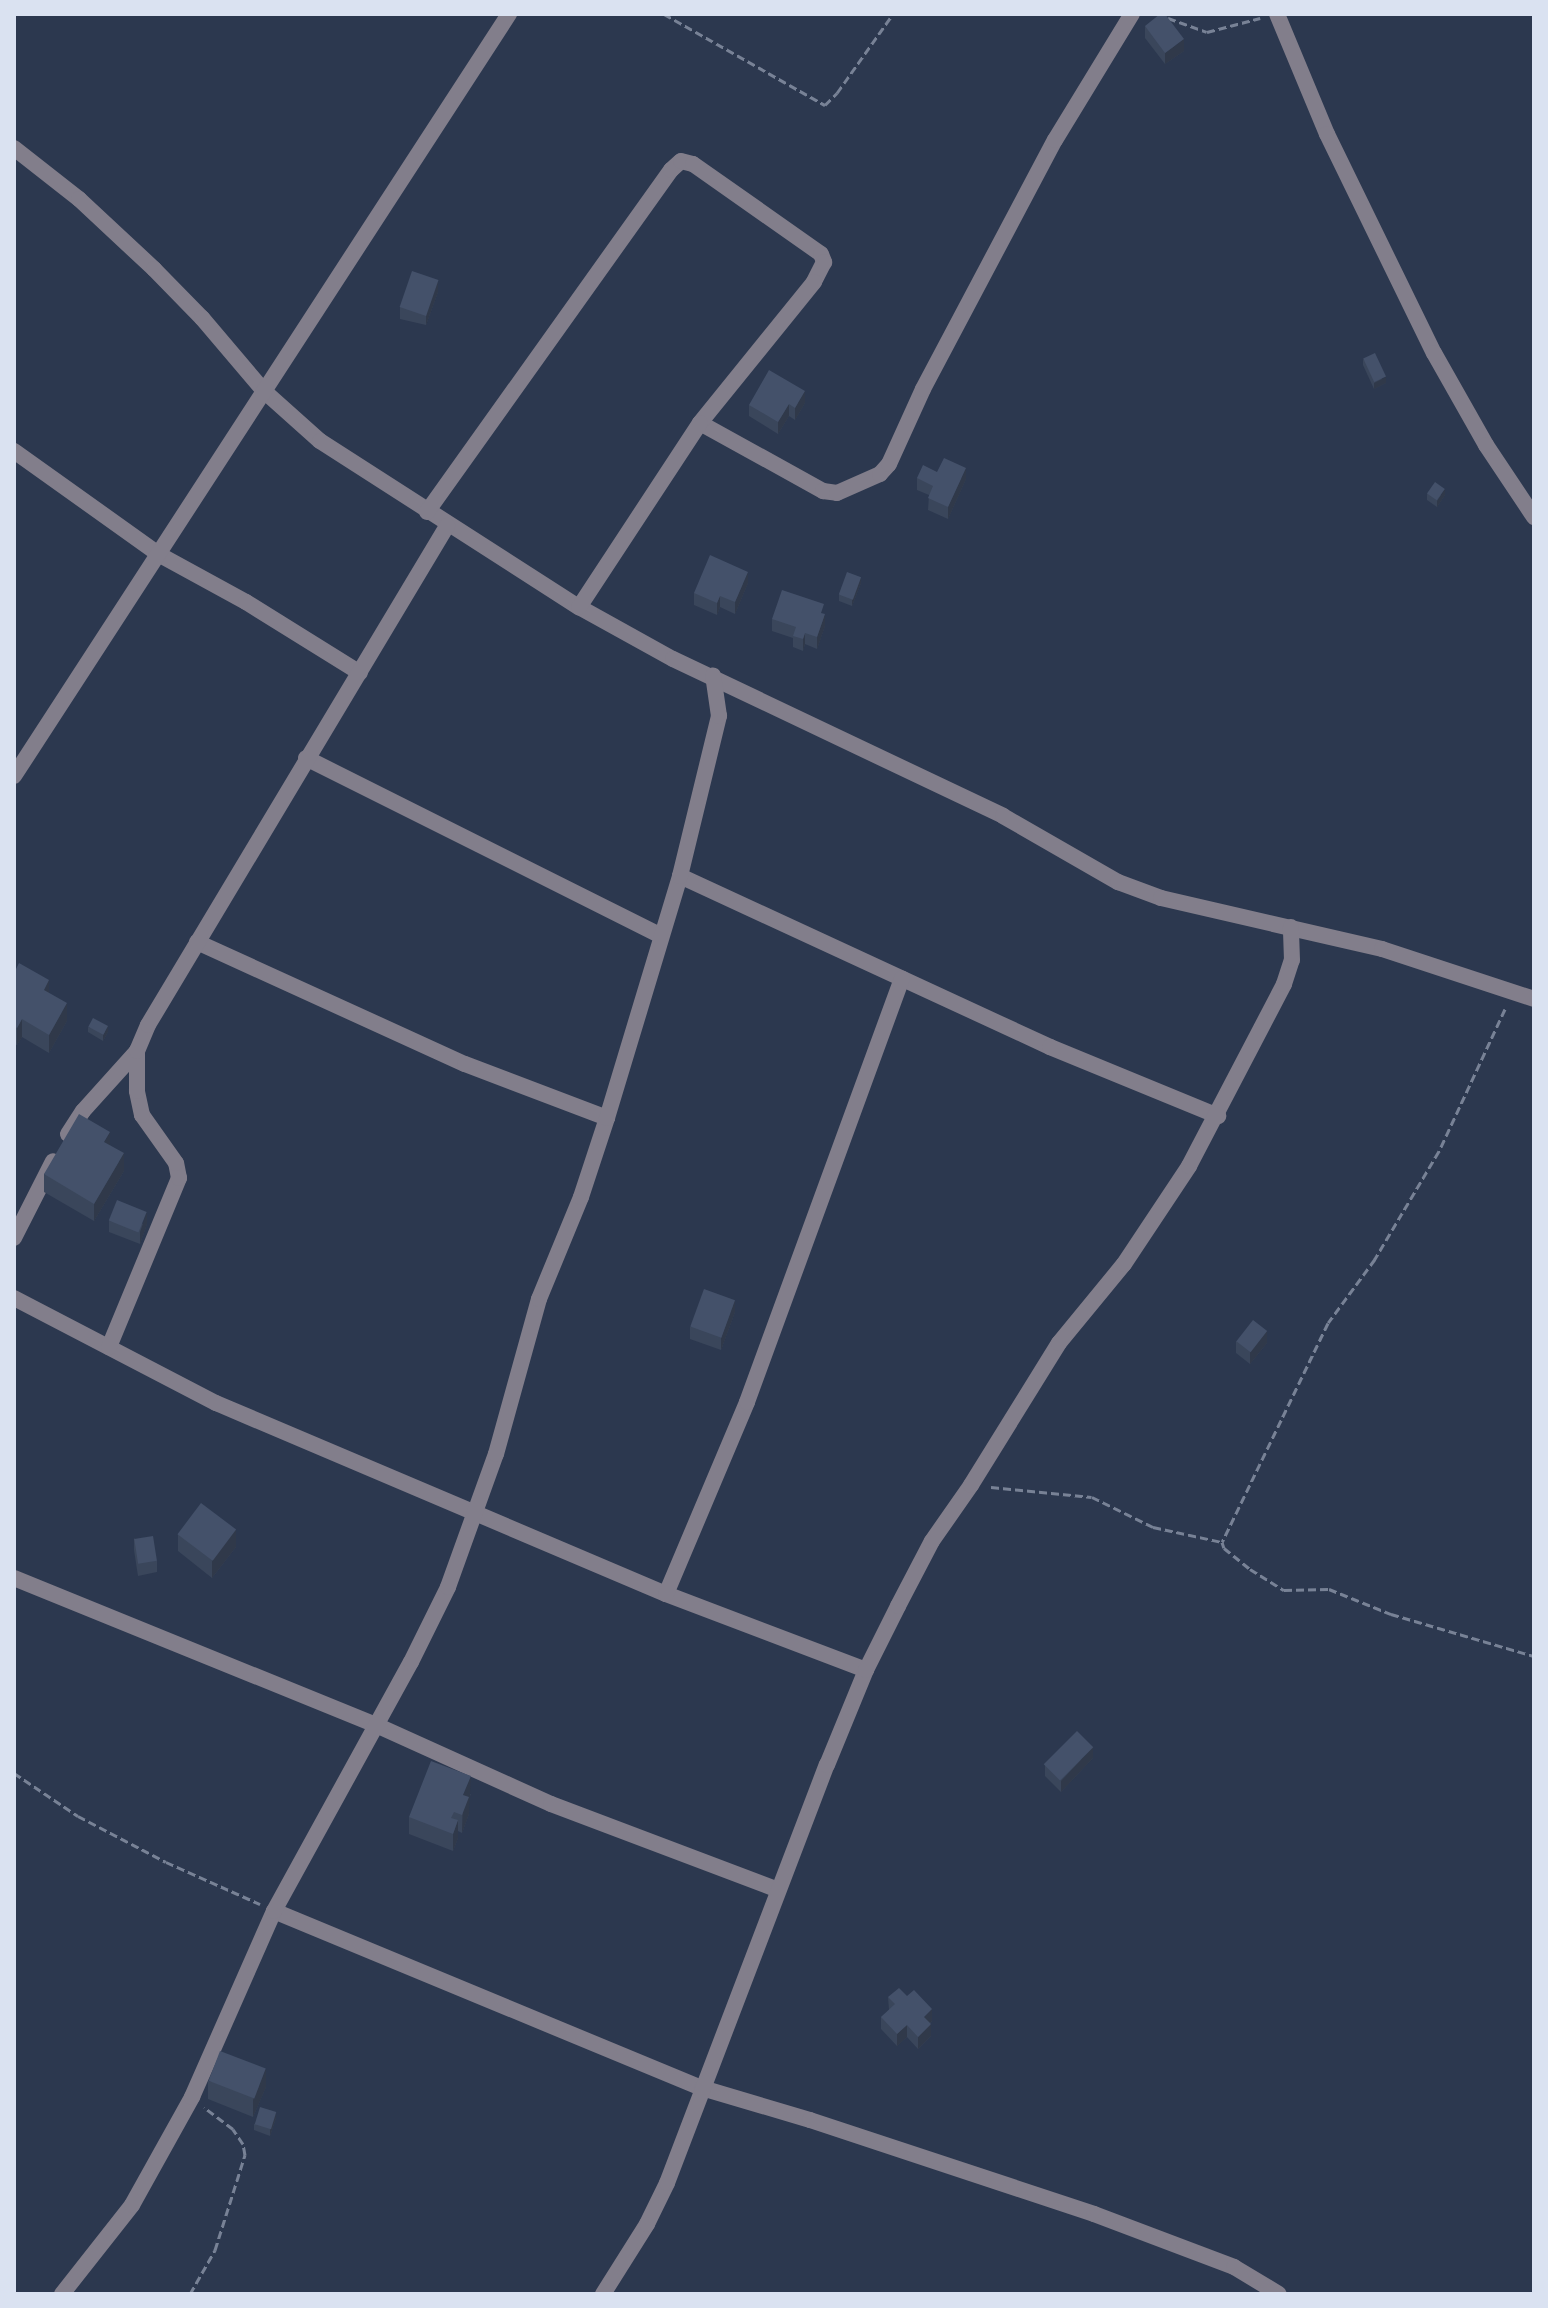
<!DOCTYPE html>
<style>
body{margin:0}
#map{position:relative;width:1548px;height:2308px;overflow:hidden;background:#2c384f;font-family:"Sofia Sans Condensed",sans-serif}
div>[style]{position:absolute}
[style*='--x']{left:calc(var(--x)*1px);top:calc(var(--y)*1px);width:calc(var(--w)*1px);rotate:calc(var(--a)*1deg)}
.path>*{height:3px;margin-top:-1.5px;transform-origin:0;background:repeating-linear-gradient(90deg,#788296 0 8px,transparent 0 12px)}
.street>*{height:16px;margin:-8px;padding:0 8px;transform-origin:8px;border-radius:8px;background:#827e8b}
.wall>*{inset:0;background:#3a465b}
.shaded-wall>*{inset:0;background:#30394a}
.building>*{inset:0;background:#44516a;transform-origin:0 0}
span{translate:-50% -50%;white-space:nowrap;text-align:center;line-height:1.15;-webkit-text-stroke:8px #2c384f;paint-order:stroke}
.frame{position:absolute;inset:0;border:16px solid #dae2f1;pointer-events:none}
</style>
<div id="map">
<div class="path">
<i style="--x:664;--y:14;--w:185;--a:29.5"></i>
<i style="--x:825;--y:105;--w:17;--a:-45"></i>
<i style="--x:837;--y:93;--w:97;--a:-54.7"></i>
<i style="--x:1168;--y:18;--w:41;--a:19.7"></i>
<i style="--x:1207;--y:32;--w:55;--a:-14.8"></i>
<i style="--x:1505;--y:1009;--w:157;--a:114.9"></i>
<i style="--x:1439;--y:1151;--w:126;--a:120.7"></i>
<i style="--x:1375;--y:1259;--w:79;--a:126.3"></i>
<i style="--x:1328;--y:1323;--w:243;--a:115.8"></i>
<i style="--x:1222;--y:1542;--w:6;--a:72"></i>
<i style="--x:1224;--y:1548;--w:33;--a:39"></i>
<i style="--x:1250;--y:1569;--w:40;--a:32"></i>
<i style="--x:1284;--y:1590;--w:45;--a:-1.3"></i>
<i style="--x:1329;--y:1589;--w:67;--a:22"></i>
<i style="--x:1391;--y:1614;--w:149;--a:16.4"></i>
<i style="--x:991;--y:1487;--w:101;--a:5.7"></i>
<i style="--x:1092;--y:1497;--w:68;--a:26.2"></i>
<i style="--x:1153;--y:1527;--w:71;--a:12.3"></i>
<i style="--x:14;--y:1773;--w:77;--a:33.9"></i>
<i style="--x:78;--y:1816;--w:99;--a:27.6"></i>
<i style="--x:166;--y:1862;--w:103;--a:24.1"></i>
<i style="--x:190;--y:2294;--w:51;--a:-60.4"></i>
<i style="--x:215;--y:2250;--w:100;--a:-72.5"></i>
<i style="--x:245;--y:2155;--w:11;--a:-100"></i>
<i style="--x:243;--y:2144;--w:18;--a:-124"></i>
<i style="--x:233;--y:2129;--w:36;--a:-143"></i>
</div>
<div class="street">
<i style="--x:1277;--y:14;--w:130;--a:67.4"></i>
<i style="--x:1327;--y:134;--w:244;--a:64"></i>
<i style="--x:1434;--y:353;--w:106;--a:60.5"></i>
<i style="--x:1486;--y:445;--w:87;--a:56.3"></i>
<i style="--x:14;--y:148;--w:83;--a:38.1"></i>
<i style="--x:79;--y:199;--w:103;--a:43"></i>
<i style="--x:154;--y:269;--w:69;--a:45.6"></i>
<i style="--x:202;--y:318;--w:96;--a:49.7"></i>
<i style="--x:264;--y:391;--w:75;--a:41.8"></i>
<i style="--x:320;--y:441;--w:308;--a:32.7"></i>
<i style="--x:579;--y:607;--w:107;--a:29"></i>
<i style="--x:673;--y:659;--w:365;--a:25.4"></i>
<i style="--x:1003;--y:816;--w:133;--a:29.9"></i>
<i style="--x:1118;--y:882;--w:46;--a:20.4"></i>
<i style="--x:1161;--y:898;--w:227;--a:13"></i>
<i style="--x:1382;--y:949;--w:160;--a:18.2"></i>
<i style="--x:700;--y:423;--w:141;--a:28.9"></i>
<i style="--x:823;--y:491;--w:14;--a:8"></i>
<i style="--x:837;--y:493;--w:47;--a:-23.8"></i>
<i style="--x:880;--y:474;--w:13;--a:-48"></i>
<i style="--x:889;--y:464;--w:82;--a:-65.6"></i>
<i style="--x:923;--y:389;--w:282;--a:-62.1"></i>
<i style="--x:1055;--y:140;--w:148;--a:-58.6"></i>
<i style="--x:14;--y:451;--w:179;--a:35.5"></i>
<i style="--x:160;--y:555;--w:98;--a:28.7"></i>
<i style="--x:246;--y:602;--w:134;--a:31.9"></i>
<i style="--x:427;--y:512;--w:420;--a:-54.5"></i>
<i style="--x:671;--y:170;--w:13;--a:-42"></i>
<i style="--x:681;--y:161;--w:12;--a:14"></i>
<i style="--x:693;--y:164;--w:156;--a:35.1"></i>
<i style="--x:821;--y:254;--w:9;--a:69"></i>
<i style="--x:824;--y:262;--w:22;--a:117"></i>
<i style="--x:814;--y:282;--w:181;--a:129"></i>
<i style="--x:700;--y:423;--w:220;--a:123.3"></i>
<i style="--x:306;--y:758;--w:397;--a:26.6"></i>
<i style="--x:14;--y:776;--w:909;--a:-56.99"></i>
<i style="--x:680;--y:876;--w:408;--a:24.8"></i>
<i style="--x:1050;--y:1047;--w:182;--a:22.3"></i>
<i style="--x:197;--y:942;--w:294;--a:24.5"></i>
<i style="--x:465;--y:1064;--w:152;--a:20.8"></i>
<i style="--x:68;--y:1134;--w:27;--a:-57"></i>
<i style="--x:83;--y:1111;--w:81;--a:-48"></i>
<i style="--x:14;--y:1238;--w:86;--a:-63.1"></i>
<i style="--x:14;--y:1298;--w:228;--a:27.5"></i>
<i style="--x:216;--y:1403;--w:489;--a:23"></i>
<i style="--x:666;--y:1594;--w:214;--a:20.8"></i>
<i style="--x:109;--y:1347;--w:183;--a:-67.5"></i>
<i style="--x:179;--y:1178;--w:15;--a:-101"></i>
<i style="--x:176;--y:1163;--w:59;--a:-125.3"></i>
<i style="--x:142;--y:1115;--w:25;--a:-102"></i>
<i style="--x:137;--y:1091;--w:40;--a:-90"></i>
<i style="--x:137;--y:1051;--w:28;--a:-67"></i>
<i style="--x:148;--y:1025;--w:582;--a:-59.07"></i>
<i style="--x:14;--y:1578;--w:391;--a:22.1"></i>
<i style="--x:376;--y:1725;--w:192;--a:24.3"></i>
<i style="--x:551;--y:1804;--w:243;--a:20.7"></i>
<i style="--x:666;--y:1594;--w:208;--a:-67.1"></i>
<i style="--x:747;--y:1402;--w:451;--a:-69.9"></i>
<i style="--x:274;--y:1911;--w:463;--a:22.5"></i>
<i style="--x:702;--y:2088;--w:113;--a:16.5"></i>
<i style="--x:810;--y:2120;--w:299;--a:18.3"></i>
<i style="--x:1094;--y:2214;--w:150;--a:20.7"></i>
<i style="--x:1234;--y:2267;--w:52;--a:31"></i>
<i style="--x:62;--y:2294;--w:113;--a:-51.8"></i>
<i style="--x:132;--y:2205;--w:124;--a:-60.9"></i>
<i style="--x:192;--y:2097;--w:203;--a:-66.2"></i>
<i style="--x:274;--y:1911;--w:284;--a:-61.2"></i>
<i style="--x:411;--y:1662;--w:84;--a:-63.7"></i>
<i style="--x:448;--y:1587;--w:141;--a:-70.2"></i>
<i style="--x:496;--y:1454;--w:161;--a:-74.5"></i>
<i style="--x:539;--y:1299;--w:110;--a:-67.6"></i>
<i style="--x:581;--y:1197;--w:83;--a:-71.8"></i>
<i style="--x:607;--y:1118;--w:253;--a:-73.2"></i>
<i style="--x:680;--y:876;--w:165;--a:-76.3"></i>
<i style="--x:719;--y:716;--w:41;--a:-98.3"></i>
<i style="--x:603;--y:2294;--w:83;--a:-57.8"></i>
<i style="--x:647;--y:2224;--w:46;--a:-64"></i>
<i style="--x:667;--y:2183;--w:448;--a:-69.1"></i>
<i style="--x:827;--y:1765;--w:103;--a:-67.7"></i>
<i style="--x:866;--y:1670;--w:72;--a:-63.4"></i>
<i style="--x:898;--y:1606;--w:73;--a:-62.4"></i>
<i style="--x:932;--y:1541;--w:68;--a:-55.1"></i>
<i style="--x:971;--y:1485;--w:167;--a:-58.2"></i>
<i style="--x:1059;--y:1343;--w:102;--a:-50.6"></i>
<i style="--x:1124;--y:1264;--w:118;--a:-56.4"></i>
<i style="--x:1189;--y:1166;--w:205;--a:-62.4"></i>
<i style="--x:1284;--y:984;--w:25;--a:-72"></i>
<i style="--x:1292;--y:960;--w:33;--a:-92"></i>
</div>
<div class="wall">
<i style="clip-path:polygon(1145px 26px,1184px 51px,1165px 64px,1145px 38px)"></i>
<i style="clip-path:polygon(438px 292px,426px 325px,400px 319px,400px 307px)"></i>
<i style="clip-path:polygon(1363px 359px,1386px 383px,1374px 389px,1363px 365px)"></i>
<i style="clip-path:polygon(805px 403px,795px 420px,789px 416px,778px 434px,749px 416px,749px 405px)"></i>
<i style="clip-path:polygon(937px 472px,966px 479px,948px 519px,928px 510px,929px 495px,917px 490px,917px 478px)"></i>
<i style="clip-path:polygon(1427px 494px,1445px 495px,1437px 507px,1427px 500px)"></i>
<i style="clip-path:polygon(748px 583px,735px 614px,720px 607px,717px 615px,694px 605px,694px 593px)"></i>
<i style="clip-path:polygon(861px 583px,852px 606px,839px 601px,839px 595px)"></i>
<i style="clip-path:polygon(824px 614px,825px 626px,817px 649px,805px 644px,803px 651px,793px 647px,793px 638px,772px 631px,772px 619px)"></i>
<i style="clip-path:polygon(14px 973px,49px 994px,67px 1021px,49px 1053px,22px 1037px,17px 1045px,14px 1044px)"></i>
<i style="clip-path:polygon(88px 1027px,108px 1032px,103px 1041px,88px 1032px)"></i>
<i style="clip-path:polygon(110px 1145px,124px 1171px,94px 1221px,44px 1192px,44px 1174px)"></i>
<i style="clip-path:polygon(109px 1221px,147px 1224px,140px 1244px,109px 1232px)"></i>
<i style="clip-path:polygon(735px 1312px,721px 1350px,690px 1339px,690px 1327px)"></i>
<i style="clip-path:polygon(1236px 1341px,1267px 1343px,1250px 1364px,1236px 1353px)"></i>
<i style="clip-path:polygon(178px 1534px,236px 1547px,212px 1578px,178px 1551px)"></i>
<i style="clip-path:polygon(134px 1538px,157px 1561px,157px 1572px,138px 1576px,134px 1550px)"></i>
<i style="clip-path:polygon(1093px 1758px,1061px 1792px,1045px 1776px,1045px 1765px)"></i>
<i style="clip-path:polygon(471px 1794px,469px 1798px,469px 1814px,462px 1833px,458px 1831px,458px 1838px,453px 1851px,409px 1834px,409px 1817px)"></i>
<i style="clip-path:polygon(888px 1997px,932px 2021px,930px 2023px,931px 2036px,918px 2049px,907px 2037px,897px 2046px,881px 2029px,881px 2017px,889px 2010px)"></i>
<i style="clip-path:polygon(208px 2081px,266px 2087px,253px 2117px,208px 2099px)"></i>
<i style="clip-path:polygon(276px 2118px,270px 2136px,254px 2130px,254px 2124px)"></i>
</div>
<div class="shaded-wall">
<i style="clip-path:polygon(1184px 39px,1184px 51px,1165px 64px,1165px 53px)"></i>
<i style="clip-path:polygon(438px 280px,438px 292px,426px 325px,426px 313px)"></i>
<i style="clip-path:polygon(1386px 377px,1386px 383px,1374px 389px,1374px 383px)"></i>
<i style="clip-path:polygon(805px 391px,805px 403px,795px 420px,795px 408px)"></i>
<i style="clip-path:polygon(789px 404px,789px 416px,778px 434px,778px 422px)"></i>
<i style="clip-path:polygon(966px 468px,966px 479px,948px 519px,948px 507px)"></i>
<i style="clip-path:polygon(1445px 489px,1445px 495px,1437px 507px,1437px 501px)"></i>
<i style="clip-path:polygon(748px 572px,748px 583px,735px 614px,735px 602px)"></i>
<i style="clip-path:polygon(861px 577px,861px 583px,852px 606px,852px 600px)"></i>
<i style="clip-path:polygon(720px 596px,720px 607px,717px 615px,717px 603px)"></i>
<i style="clip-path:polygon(825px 614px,825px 626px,817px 649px,817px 637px)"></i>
<i style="clip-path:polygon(805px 633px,805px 644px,803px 651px,803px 639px)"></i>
<i style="clip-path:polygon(49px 980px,49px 998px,44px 990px)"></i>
<i style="clip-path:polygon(67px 1003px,67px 1021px,49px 1053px,49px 1035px)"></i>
<i style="clip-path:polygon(22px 1019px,22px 1037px,17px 1045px,17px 1028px)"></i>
<i style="clip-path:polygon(108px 1026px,108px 1032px,103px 1041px,103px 1035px)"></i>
<i style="clip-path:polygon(110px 1132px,110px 1150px,104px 1142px)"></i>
<i style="clip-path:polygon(124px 1153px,124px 1171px,94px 1221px,94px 1204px)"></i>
<i style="clip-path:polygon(147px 1212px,147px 1224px,140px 1244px,140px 1232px)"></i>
<i style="clip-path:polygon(735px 1300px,735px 1312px,721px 1350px,721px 1338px)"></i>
<i style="clip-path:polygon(1267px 1331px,1267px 1343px,1250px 1364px,1250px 1352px)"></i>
<i style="clip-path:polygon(236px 1529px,236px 1547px,212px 1578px,212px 1560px)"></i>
<i style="clip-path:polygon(1093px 1747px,1093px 1758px,1061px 1792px,1061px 1781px)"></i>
<i style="clip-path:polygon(471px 1776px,469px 1814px,462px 1833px,463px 1795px)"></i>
<i style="clip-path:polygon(458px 1820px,458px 1838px,453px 1851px,453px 1834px)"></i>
<i style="clip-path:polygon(932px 2009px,932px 2021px,924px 2028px,924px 2017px)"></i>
<i style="clip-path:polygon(931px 2024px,931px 2036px,918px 2049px,918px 2037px)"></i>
<i style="clip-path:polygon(907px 2025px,907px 2037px,897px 2046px,897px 2034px)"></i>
<i style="clip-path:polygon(266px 2069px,266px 2087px,253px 2117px,253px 2100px)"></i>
<i style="clip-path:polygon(276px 2112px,276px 2118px,270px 2136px,270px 2130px)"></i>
</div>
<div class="building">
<i style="clip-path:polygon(1160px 14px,1165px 14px,1184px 39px,1165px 53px,1145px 26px)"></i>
<i style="left:412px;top:271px;width:28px;height:38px;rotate:19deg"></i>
<i style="left:1375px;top:353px;width:26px;height:13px;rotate:65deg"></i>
<i style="clip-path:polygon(769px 370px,805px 391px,795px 408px,789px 404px,778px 422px,749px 405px)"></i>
<i style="clip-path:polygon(944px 458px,966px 468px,948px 507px,928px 498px,933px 486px,917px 478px,923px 465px,937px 472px)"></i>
<i style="left:1435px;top:482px;width:12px;height:14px;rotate:35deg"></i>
<i style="clip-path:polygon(710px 555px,748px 572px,735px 602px,720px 596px,717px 603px,694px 593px)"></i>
<i style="left:847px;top:572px;width:15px;height:24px;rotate:20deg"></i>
<i style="clip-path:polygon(782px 590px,824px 604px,821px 613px,825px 614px,817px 637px,805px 633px,803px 639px,793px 636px,796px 627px,772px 619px)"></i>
<i style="clip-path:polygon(19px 963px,49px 980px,44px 990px,67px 1003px,49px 1035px,22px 1019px,17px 1028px,14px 1026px,14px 973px)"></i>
<i style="left:93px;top:1018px;width:17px;height:10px;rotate:28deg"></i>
<i style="clip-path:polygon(79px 1114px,110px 1132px,104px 1142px,124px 1153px,94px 1204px,44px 1174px)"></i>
<i style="left:117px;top:1200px;width:32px;height:22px;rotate:22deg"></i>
<i style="left:704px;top:1289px;width:33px;height:40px;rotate:20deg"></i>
<i style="left:1253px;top:1320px;width:18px;height:27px;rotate:38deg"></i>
<i style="left:201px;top:1503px;width:44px;height:39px;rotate:37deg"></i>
<i style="left:153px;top:1536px;width:25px;height:19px;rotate:81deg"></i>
<i style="left:1077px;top:1731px;width:23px;height:47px;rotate:45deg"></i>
<i style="clip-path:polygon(431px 1761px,471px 1776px,463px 1795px,469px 1797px,462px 1815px,454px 1812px,451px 1818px,458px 1820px,453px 1834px,409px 1817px)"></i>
<i style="clip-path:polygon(899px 1988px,907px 1996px,914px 1990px,932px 2009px,924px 2017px,931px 2024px,918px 2037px,907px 2025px,897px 2034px,881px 2017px,895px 2004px,888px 1997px)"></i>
<i style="left:220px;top:2051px;width:49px;height:32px;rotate:21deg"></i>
<i style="left:260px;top:2107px;width:17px;height:18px;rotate:17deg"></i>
</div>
<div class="frame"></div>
</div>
